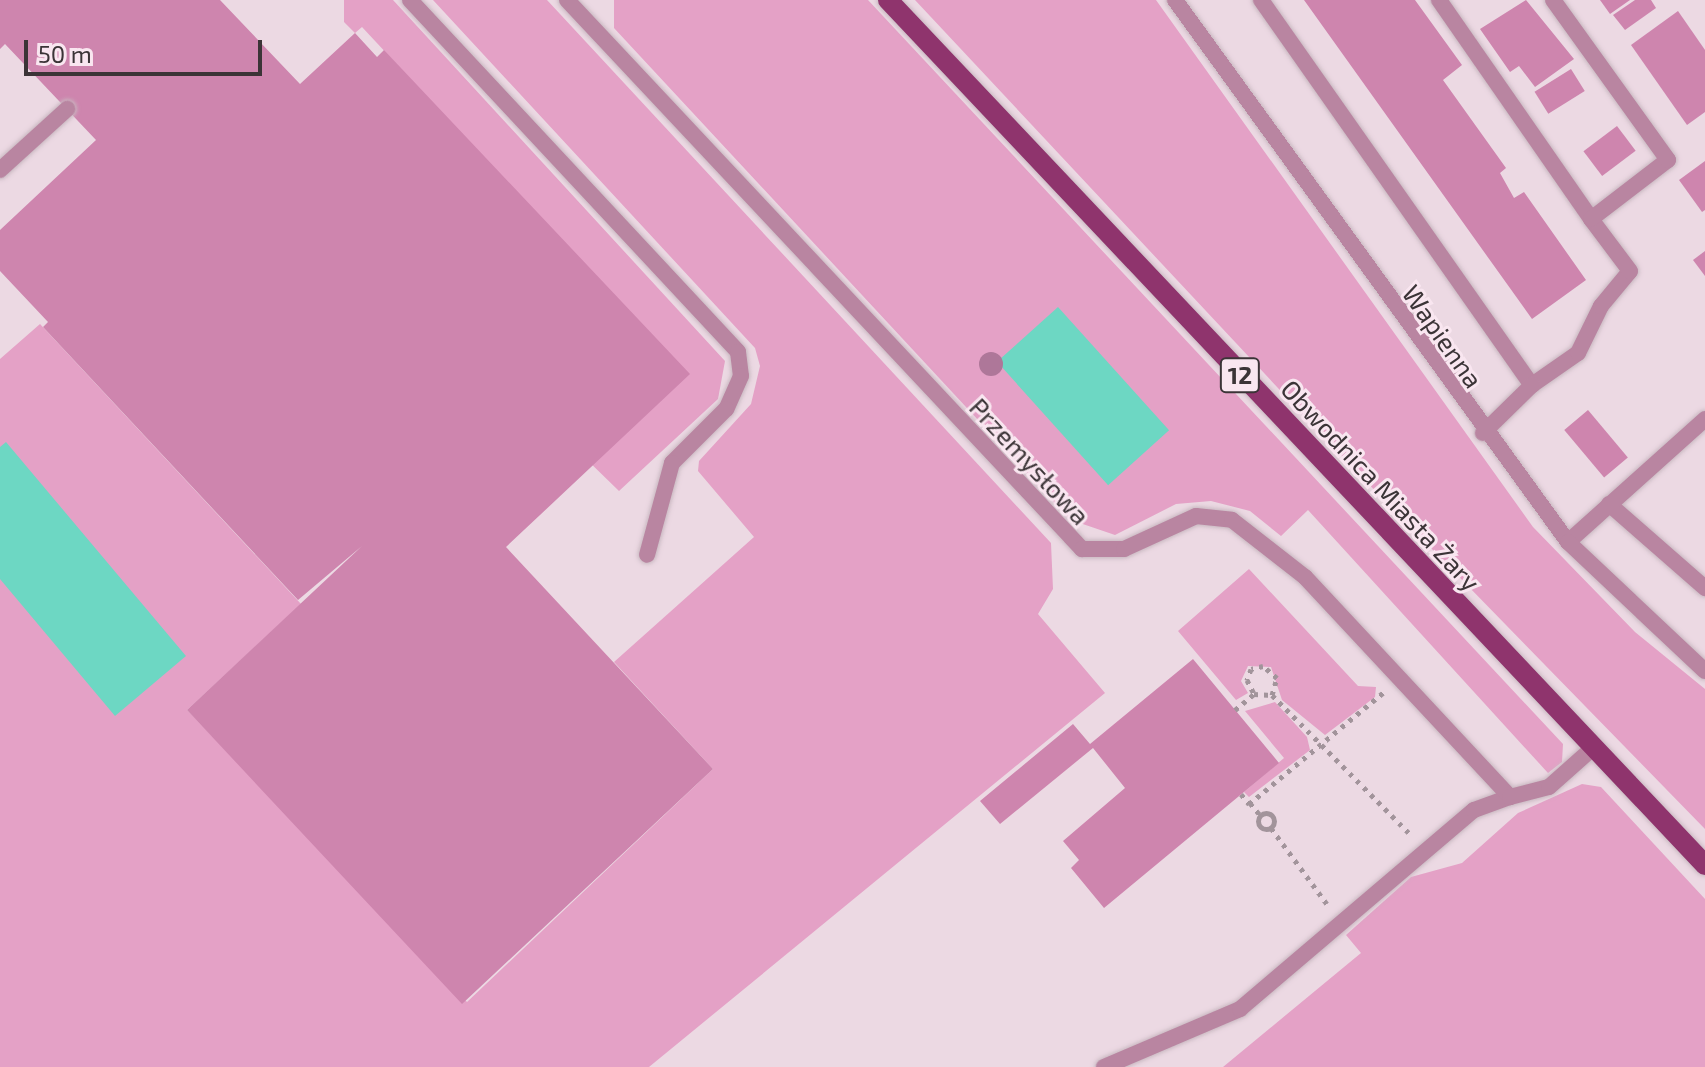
<!DOCTYPE html>
<meta charset="utf-8">
<style>
body{margin:0}
#map{position:relative;width:1705px;height:1067px;overflow:hidden;background:#ecd9e3;font-family:"Exo 2",sans-serif}
div>[style]{position:absolute}
[style*='--x']{left:calc(var(--x)*1px);top:calc(var(--y)*1px);width:calc(var(--w)*1px);rotate:calc(var(--a)*1deg)}
.green>*{inset:0;background:#e4a1c6}
.water>*{inset:0;background:#6dd7c3;transform-origin:0 0}
.building>*{inset:0;background:#ce85ae;transform-origin:0 0}
.path>*{height:5px;margin-top:-2.5px;transform-origin:0;background:repeating-linear-gradient(90deg,#a2949b 0 4px,transparent 0 10px)}
.path>.ring{margin:-2.5px;padding:0;box-sizing:content-box;background:none;border:5px solid #a2949b;border-radius:50%}
.roads{filter:drop-shadow(0 0 2px #c9b8c1) drop-shadow(0 0 2px #c9b8c1)}
.lane>*{height:16px;margin:-8px;padding:0 8px;transform-origin:8px;border-radius:8px;background:#b985a1}
.street>*{height:16px;margin:-8px;padding:0 8px;transform-origin:8px;border-radius:8px;background:#b985a1}
.primary>*{height:20px;margin:-10px;padding:0 10px;transform-origin:10px;border-radius:10px;background:#8f346d}
.trees>*{width:24px;height:24px;margin:-12px;border-radius:50%;background:#ae7799}
span{translate:-50% -50%;white-space:nowrap;text-align:center;line-height:1.15;-webkit-text-stroke:6px #f9e6f0;paint-order:stroke}
.shield-label span{padding:2px 6px;background:#f9e6f0;border:2px solid;border-radius:6px;-webkit-text-stroke-width:0}
.shield-label{font-size:24px;color:#3b3437;font-weight:700}
.street-label{font-size:26px;color:#3b3437}
.scale{position:absolute;left:24px;top:40px;width:238px;height:36px;box-sizing:border-box;border:4px solid #3b3437;border-top:0;padding-left:10px;font-size:24px;line-height:28px;white-space:nowrap;color:#3b3437;-webkit-text-stroke:6px #f9e6f0;paint-order:stroke}
</style>
<div id="map">
<div class="green">
<i style="clip-path:polygon(344px 0,393px 0,725px 361px,718px 399px,619px 491px,581px 454px,445px 116px,362px 27px,355px 33px,344px 22px)"></i>
<i style="clip-path:polygon(433px 0,547px 0,1051px 543px,1053px 589px,1038px 614px,1105px 693px,649px 1067px,0 1067px,0 359px,40px 324px,301px 604px,187px 710px,467px 1002px,713px 769px,614px 662px,754px 537px,698px 471px,699px 461px,751px 404px,760px 366px,755px 348px)"></i>
<i style="clip-path:polygon(614px 0,868px 0,1563px 744px,1562px 762px,1548px 773px,1308px 510px,1281px 536px,1250px 511px,1211px 501px,1176px 504px,1115px 535px,1071px 520px,614px 28px)"></i>
<i style="clip-path:polygon(915px 0,1156px 0,1533px 527px,1635px 632px,1705px 689px,1705px 829px,1351px 466px)"></i>
<i style="clip-path:polygon(1249px 569px,1358px 686px,1376px 687px,1375px 697px,1325px 735px,1282px 700px,1271px 667px,1248px 666px,1241px 681px,1248px 693px,1236px 700px,1178px 631px)"></i>
<i style="clip-path:polygon(1275px 702px,1307px 737px,1310px 750px,1249px 797px,1244px 792px,1284px 758px,1245px 711px)"></i>
<i style="clip-path:polygon(1582px 784px,1601px 787px,1705px 899px,1705px 1067px,1223px 1067px,1361px 953px,1346px 935px,1411px 877px,1462px 863px,1518px 813px)"></i>
</div>
<div class="water">
<i style="left:1058px;top:307px;width:166px;height:82px;rotate:48deg"></i>
<i style="clip-path:polygon(6px 442px,186px 656px,115px 716px,0 579px,0 447px)"></i>
</div>
<div class="building">
<i style="clip-path:polygon(0 0,220px 0,300px 84px,355px 33px,377px 57px,384px 50px,690px 374px,506px 547px,713px 769px,462px 1004px,187px 710px,362px 546px,298px 600px,43px 327px,48px 322px,0 271px,0 230px,96px 140px,5px 44px,0 49px)"></i>
<i style="clip-path:polygon(1304px 0,1415px 0,1462px 65px,1443px 80px,1506px 168px,1500px 173px,1514px 198px,1524px 192px,1586px 280px,1532px 319px)"></i>
<i style="clip-path:polygon(1526px 0,1574px 59px,1535px 87px,1519px 66px,1510px 72px,1480px 29px)"></i>
<i style="clip-path:polygon(1600px 0,1630px 0,1610px 14px)"></i>
<i style="clip-path:polygon(1635px 0,1651px 0,1656px 8px,1625px 30px,1613px 15px)"></i>
<i style="clip-path:polygon(1678px 11px,1705px 50px,1705px 112px,1687px 125px,1631px 45px)"></i>
<i style="left:1571px;top:69px;width:26px;height:43px;rotate:58deg"></i>
<i style="left:1617px;top:126px;width:31px;height:42px;rotate:53deg"></i>
<i style="clip-path:polygon(1705px 161px,1705px 210px,1702px 212px,1679px 180px)"></i>
<i style="clip-path:polygon(1705px 251px,1705px 276px,1693px 260px)"></i>
<i style="left:1588px;top:410px;width:62px;height:31px;rotate:50deg"></i>
<i style="clip-path:polygon(1193px 659px,1279px 763px,1104px 908px,1071px 868px,1079px 860px,1063px 841px,1125px 788px,1093px 748px,1000px 824px,980px 801px,1073px 724px,1090px 744px)"></i>
</div>
<div class="path">
<i style="--x:1272;--y:695;--w:18;--a:-74"></i>
<i style="--x:1277;--y:678;--w:18;--a:-139"></i>
<i style="--x:1263;--y:666;--w:12;--a:166"></i>
<i style="--x:1251;--y:669;--w:12;--a:110"></i>
<i style="--x:1247;--y:680;--w:16;--a:63"></i>
<i style="--x:1254;--y:694;--w:18;--a:3"></i>
<i style="--x:1272;--y:695;--w:194;--a:45.2"></i>
<i style="--x:1235;--y:710;--w:25;--a:-40"></i>
<i style="--x:1241;--y:794;--w:13;--a:51"></i>
<i style="--x:1249;--y:804;--w:175;--a:-39.7"></i>
<i style="--x:1250;--y:803;--w:16;--a:50"></i>
<i class="ring" style="left:1258px;top:813px;width:11px;height:11px"></i>
<i style="--x:1271;--y:828;--w:94;--a:53.6"></i>
</div>
<div class="roads">
<div class="lane">
<i style="--x:410;--y:0;--w:481;--a:47"></i>
<i style="--x:738;--y:352;--w:24;--a:83"></i>
<i style="--x:741;--y:376;--w:36;--a:114"></i>
<i style="--x:726;--y:409;--w:76;--a:135"></i>
<i style="--x:672;--y:463;--w:95;--a:105.2"></i>
<i style="--x:1261;--y:0;--w:471;--a:54.9"></i>
<i style="--x:1532;--y:385;--w:56;--a:-34.8"></i>
<i style="--x:1578;--y:353;--w:52;--a:-63.9"></i>
<i style="--x:1601;--y:306;--w:45;--a:-50.4"></i>
<i style="--x:1630;--y:271;--w:65;--a:-126.9"></i>
<i style="--x:1439;--y:0;--w:267;--a:55.2"></i>
<i style="--x:1591;--y:219;--w:97;--a:-37.5"></i>
<i style="--x:1668;--y:160;--w:197;--a:-125.7"></i>
<i style="--x:0;--y:170;--w:91;--a:-42.3"></i>
<i style="--x:1483;--y:433;--w:69;--a:-44.4"></i>
<i style="--x:1609;--y:504;--w:128;--a:41.2"></i>
<i style="--x:1568;--y:542;--w:184;--a:-41.9"></i>
<i style="--x:1104;--y:1067;--w:148;--a:-23.1"></i>
<i style="--x:1240;--y:1009;--w:307;--a:-40.4"></i>
<i style="--x:1474;--y:810;--w:38;--a:-20"></i>
</div>
<div class="street">
<i style="--x:567;--y:0;--w:753;--a:46.83"></i>
<i style="--x:1082;--y:549;--w:42;--a:0"></i>
<i style="--x:1124;--y:549;--w:79;--a:-24.6"></i>
<i style="--x:1196;--y:516;--w:36;--a:6"></i>
<i style="--x:1232;--y:520;--w:93;--a:38"></i>
<i style="--x:1305;--y:577;--w:301;--a:47"></i>
<i style="--x:1510;--y:797;--w:40;--a:-14.4"></i>
<i style="--x:1549;--y:787;--w:59;--a:-41.6"></i>
<i style="--x:1175;--y:0;--w:669;--a:54.05"></i>
<i style="--x:1568;--y:542;--w:188;--a:43.3"></i>
</div>
<div class="primary">
<i style="--x:888;--y:0;--w:1190;--a:46.63"></i>
</div>
</div>
<div class="trees">
<i style="left:991px;top:364px"></i>
</div>
<div class="shield-label">
<span style="left:1240px;top:375px">12</span>
</div>
<div class="street-label">
<span style="left:1443px;top:336px;rotate:55deg">Wapienna</span>
<span style="left:1030px;top:461px;rotate:47deg">Przemysłowa</span>
<span style="left:1381px;top:485px;rotate:47deg">Obwodnica Miasta Żary</span>
</div>
<div class="scale">50 m</div>
</div>
